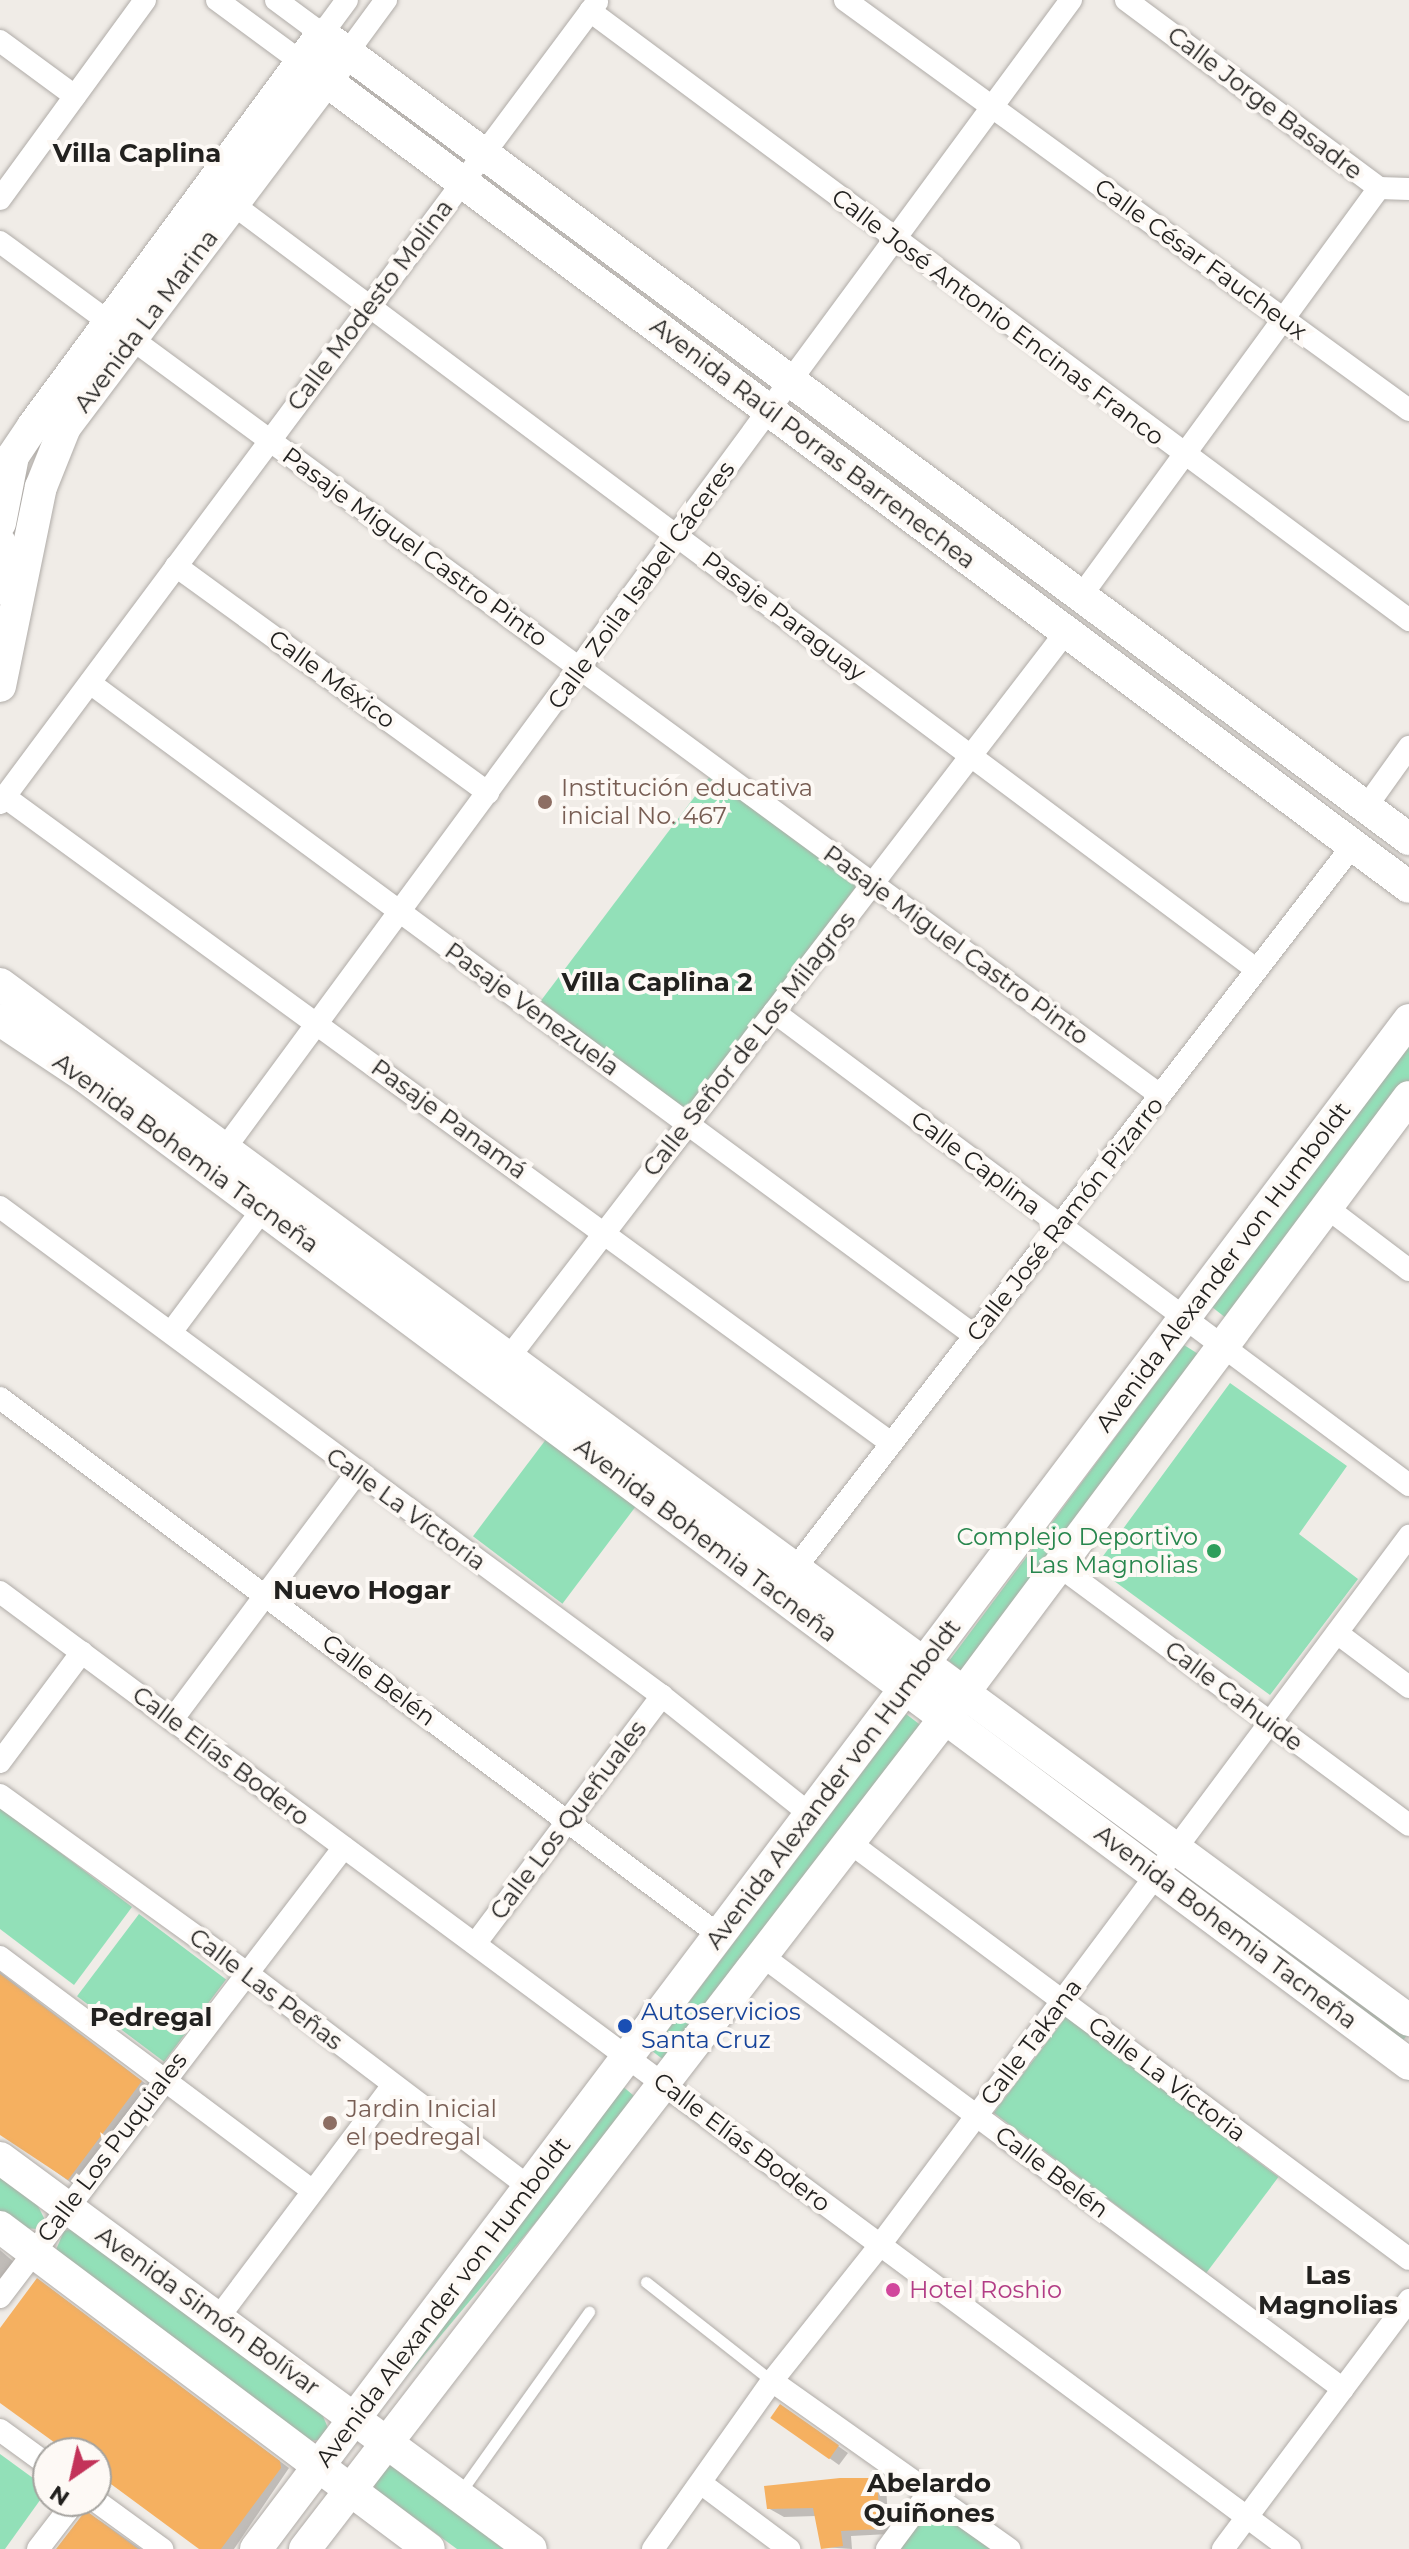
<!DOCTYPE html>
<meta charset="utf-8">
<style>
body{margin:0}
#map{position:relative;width:1409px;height:2549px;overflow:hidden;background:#f0ece7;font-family:Montserrat,sans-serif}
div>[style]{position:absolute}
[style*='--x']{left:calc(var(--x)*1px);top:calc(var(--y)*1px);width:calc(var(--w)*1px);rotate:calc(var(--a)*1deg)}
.green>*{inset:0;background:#92e0b8;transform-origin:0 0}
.shadow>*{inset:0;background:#0003}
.building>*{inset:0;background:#f5b060;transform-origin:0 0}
.roads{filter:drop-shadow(0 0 2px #b0aca8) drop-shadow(0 0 2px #b0aca8)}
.lane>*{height:11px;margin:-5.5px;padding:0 5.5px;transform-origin:5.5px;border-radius:5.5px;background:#fff}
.street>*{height:22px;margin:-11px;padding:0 11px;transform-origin:11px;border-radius:11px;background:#fff}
.secondary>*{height:32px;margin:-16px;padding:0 16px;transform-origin:16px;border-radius:16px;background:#fff}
.dots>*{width:22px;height:22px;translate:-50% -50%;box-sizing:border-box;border:4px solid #fdf9f5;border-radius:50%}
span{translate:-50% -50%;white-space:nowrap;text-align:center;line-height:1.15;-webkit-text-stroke:8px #fdf9f5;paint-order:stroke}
.street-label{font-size:24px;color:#22211f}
.education-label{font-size:24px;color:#785e54}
.left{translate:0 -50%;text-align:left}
.leisure-label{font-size:24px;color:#27864d}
.right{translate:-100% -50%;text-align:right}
.transit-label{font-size:24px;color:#164399}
.hotel-label{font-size:24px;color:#b23c85}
.neighbourhood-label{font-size:26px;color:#22211f;font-weight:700}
.north{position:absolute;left:32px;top:2437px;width:80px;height:80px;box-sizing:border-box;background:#fdf9f5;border:2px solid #a5a39f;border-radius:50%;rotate:214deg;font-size:22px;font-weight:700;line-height:32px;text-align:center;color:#22211f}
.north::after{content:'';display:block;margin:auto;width:28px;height:36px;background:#c33359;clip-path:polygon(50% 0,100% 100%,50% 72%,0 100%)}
</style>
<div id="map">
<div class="green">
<i style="left:714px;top:771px;width:183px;height:288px;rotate:37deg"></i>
<i style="clip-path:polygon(1409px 1044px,1409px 1081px,1231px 1322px,1212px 1307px)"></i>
<i style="clip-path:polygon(1184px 1345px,1203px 1357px,963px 1673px,949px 1661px)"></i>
<i style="clip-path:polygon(1230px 1383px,1347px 1466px,1299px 1534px,1358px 1579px,1270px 1695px,1095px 1567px)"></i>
<i style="left:547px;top:1438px;width:112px;height:123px;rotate:37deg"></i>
<i style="left:906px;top:1714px;width:21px;height:422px;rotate:37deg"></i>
<i style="clip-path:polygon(0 1807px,132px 1907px,74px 1985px,0 1929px)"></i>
<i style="left:1185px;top:1871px;width:276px;height:14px;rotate:36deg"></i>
<i style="left:139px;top:1914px;width:109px;height:103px;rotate:37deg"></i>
<i style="left:1066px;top:2017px;width:266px;height:120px;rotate:37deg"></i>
<i style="left:621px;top:2085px;width:23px;height:418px;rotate:40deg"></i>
<i style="clip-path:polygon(0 2175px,36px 2202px,45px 2220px,37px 2229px,21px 2228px,0 2211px)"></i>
<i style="clip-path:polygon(76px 2228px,322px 2414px,328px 2428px,319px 2440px,309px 2441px,55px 2252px,64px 2231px)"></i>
<i style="clip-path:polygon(0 2454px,48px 2489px,5px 2549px,0 2549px)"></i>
<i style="clip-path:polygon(381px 2465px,393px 2465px,507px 2549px,457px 2549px,375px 2489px,373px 2476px)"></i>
<i style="clip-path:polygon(927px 2503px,990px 2549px,894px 2549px)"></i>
</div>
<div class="shadow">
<i style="clip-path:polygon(0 1972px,150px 2087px,74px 2185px,0 2131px)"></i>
<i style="clip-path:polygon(0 2250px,15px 2263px,0 2290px)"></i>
<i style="clip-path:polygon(47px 2286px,289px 2468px,234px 2549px,203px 2549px,96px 2471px,96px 2453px,72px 2453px,0 2400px,0 2331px)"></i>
<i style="clip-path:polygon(790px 2412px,848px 2453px,839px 2465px,772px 2417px)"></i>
<i style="clip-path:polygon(876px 2480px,886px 2486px,889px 2534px,851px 2536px,852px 2549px,822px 2547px,816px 2516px,784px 2517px,768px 2508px)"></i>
<i style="clip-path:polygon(86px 2513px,102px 2522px,141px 2549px,59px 2549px)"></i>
</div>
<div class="building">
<i style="clip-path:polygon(0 1974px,142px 2081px,68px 2180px,0 2135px)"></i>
<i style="clip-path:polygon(37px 2278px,280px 2461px,281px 2468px,221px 2549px,199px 2549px,96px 2473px,96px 2453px,69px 2453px,0 2403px,0 2328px)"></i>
<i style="left:780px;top:2404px;width:72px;height:17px;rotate:35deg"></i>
<i style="clip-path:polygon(840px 2478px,877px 2478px,880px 2529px,841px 2531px,843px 2546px,821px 2549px,813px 2508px,767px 2509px,764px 2486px)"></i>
<i style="clip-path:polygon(86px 2510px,88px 2512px,138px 2549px,56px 2549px)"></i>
</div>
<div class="roads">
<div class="lane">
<i style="--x:646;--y:2282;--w:160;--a:38.2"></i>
<i style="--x:459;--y:2494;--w:224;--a:-54.5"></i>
</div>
<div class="street">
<i style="--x:217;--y:0;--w:104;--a:36.4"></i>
<i style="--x:276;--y:0;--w:57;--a:36.5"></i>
<i style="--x:322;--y:34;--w:42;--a:-53.7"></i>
<i style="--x:845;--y:0;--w:697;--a:36.02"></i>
<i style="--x:1126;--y:0;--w:315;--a:36.6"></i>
<i style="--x:1379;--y:188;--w:30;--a:2"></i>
<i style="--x:590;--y:11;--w:1021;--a:36.63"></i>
<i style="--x:0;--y:41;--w:93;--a:36.3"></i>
<i style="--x:347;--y:53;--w:66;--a:-53.7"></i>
<i style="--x:0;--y:199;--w:246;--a:-53.9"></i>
<i style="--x:234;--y:205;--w:1277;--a:36.79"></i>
<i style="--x:0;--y:242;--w:1440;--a:36.33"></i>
<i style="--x:176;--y:566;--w:386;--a:36"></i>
<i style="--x:1081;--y:596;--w:505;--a:-53.86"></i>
<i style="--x:90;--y:683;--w:1100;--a:36.42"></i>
<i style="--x:5;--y:797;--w:1096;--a:36.1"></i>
<i style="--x:0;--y:803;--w:999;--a:-53.3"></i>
<i style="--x:1366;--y:807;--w:74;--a:-54.4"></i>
<i style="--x:774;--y:1012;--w:792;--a:36.68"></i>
<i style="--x:217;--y:1159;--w:1440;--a:-53.62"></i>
<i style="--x:0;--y:1207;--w:823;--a:36.45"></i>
<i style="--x:662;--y:1696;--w:189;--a:38.6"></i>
<i style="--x:1326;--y:1207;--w:104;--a:37.2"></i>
<i style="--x:172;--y:1331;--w:152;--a:-53.3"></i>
<i style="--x:500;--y:1369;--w:929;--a:-52.48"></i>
<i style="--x:0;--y:1398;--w:897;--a:36.75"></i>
<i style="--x:1059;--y:1566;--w:435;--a:36.5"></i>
<i style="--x:787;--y:1579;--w:927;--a:-52.36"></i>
<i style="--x:0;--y:1592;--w:1606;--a:36.57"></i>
<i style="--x:1337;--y:1633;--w:90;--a:36.9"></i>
<i style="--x:172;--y:1720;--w:309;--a:-53.2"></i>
<i style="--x:0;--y:1762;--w:137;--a:-53.3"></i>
<i style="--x:0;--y:1795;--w:304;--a:35.8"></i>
<i style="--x:247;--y:1973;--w:354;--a:37.2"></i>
<i style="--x:849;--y:1842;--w:698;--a:36.67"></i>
<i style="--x:475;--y:1944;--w:311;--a:-53"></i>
<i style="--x:761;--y:1955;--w:726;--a:36.71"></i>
<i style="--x:0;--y:1957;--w:389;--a:36.8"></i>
<i style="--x:0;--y:2297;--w:566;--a:-52.6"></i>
<i style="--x:218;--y:2318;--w:291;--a:-53.1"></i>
<i style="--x:772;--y:2381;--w:291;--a:35.3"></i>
<i style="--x:0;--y:2430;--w:59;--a:36.1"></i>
<i style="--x:702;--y:2484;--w:109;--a:36.8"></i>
<i style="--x:96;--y:2501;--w:82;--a:36"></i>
<i style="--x:38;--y:2549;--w:61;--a:-52.4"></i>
<i style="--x:653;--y:2549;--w:206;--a:-54.7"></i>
<i style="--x:772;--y:2381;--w:174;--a:-51.5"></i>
<i style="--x:880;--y:2245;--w:885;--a:-53.27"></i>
<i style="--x:887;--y:2549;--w:72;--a:-53.4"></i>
<i style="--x:1223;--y:2549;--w:311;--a:-53.2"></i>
</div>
<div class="secondary">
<i style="--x:301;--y:62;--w:1381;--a:36.67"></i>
<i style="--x:0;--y:523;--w:68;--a:-79"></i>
<i style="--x:13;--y:456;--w:36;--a:-56"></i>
<i style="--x:33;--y:426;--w:487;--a:-53.6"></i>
<i style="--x:322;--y:34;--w:1353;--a:36.52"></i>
<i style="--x:0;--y:543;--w:24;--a:78"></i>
<i style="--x:5;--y:566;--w:23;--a:103"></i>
<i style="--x:0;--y:686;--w:203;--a:-78.4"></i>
<i style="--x:41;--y:487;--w:65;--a:-68.2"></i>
<i style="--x:65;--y:427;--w:453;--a:-53"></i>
<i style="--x:0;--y:984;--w:1749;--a:36.33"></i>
<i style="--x:0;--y:1020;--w:101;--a:33.7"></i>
<i style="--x:84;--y:1076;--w:1653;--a:36.71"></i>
<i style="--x:0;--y:2158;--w:659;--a:36.37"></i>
<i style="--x:0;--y:2227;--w:536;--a:36.89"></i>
<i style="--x:256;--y:2549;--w:1915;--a:-52.98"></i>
<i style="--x:305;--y:2549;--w:1049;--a:-52.4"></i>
<i style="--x:945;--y:1718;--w:775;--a:-53.23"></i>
</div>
</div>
<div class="dots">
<i style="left:545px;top:802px;background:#8d6e63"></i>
<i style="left:1214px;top:1551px;background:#2e9e5b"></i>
<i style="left:625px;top:2026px;background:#1a4fb4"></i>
<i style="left:330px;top:2123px;background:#8d6e63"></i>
<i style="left:893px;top:2290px;background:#d1479c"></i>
</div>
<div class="street-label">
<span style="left:1265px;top:103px;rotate:37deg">Calle Jorge Basadre</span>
<span style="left:1201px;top:259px;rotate:36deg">Calle César Faucheux</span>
<span style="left:370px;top:305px;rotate:-53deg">Calle Modesto Molina</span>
<span style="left:998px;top:317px;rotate:37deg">Calle José Antonio Encinas Franco</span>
<span style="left:146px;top:321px;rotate:-53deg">Avenida La Marina</span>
<span style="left:813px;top:443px;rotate:37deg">Avenida Raúl Porras Barrenechea</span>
<span style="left:415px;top:547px;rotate:36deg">Pasaje Miguel Castro Pinto</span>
<span style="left:641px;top:585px;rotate:-54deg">Calle Zoila Isabel Cáceres</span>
<span style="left:784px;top:616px;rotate:37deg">Pasaje Paraguay</span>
<span style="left:332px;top:679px;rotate:36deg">Calle México</span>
<span style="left:956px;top:945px;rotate:36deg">Pasaje Miguel Castro Pinto</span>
<span style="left:532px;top:1009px;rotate:36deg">Pasaje Venezuela</span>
<span style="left:749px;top:1044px;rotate:-52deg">Calle Señor de Los Milagros</span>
<span style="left:449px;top:1119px;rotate:36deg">Pasaje Panamá</span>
<span style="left:186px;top:1153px;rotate:36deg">Avenida Bohemia Tacneña</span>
<span style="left:976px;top:1163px;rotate:37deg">Calle Caplina</span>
<span style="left:1065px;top:1219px;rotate:-52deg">Calle José Ramón Pizarro</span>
<span style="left:1223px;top:1267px;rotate:-53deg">Avenida Alexander von Humboldt</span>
<span style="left:406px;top:1509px;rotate:36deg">Calle La Victoria</span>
<span style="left:706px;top:1540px;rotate:37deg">Avenida Bohemia Tacneña</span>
<span style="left:379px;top:1680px;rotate:37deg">Calle Belén</span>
<span style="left:1234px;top:1696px;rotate:37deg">Calle Cahuide</span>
<span style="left:221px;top:1756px;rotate:37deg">Calle Elías Bodero</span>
<span style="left:833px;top:1784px;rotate:-53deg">Avenida Alexander von Humboldt</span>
<span style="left:568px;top:1820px;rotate:-53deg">Calle Los Queñuales</span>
<span style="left:1226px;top:1927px;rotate:37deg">Avenida Bohemia Tacneña</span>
<span style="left:266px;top:1989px;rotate:37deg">Calle Las Peñas</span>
<span style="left:1031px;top:2042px;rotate:-53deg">Calle Takana</span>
<span style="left:1167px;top:2079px;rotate:37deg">Calle La Victoria</span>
<span style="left:742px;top:2142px;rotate:37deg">Calle Elías Bodero</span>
<span style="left:112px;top:2147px;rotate:-53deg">Calle Los Puquiales</span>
<span style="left:1052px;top:2172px;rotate:37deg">Calle Belén</span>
<span style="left:443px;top:2302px;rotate:-53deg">Avenida Alexander von Humboldt</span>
<span style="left:208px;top:2311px;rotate:36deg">Avenida Simón Bolívar</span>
</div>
<div class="education-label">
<span class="left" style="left:561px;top:802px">Institución educativa<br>inicial No. 467</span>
<span class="left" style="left:346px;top:2123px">Jardin Inicial<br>el pedregal</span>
</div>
<div class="leisure-label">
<span class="right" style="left:1198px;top:1551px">Complejo Deportivo<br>Las Magnolias</span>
</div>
<div class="transit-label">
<span class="left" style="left:641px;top:2026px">Autoservicios<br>Santa Cruz</span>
</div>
<div class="hotel-label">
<span class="left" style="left:909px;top:2290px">Hotel Roshio</span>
</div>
<div class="neighbourhood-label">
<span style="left:137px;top:154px">Villa Caplina</span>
<span style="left:657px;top:983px">Villa Caplina 2</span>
<span style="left:362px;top:1591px">Nuevo Hogar</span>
<span style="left:151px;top:2018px">Pedregal</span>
<span style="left:1328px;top:2291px">Las<br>Magnolias</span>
<span style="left:929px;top:2499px">Abelardo<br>Quiñones</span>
</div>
<div class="north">N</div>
</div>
